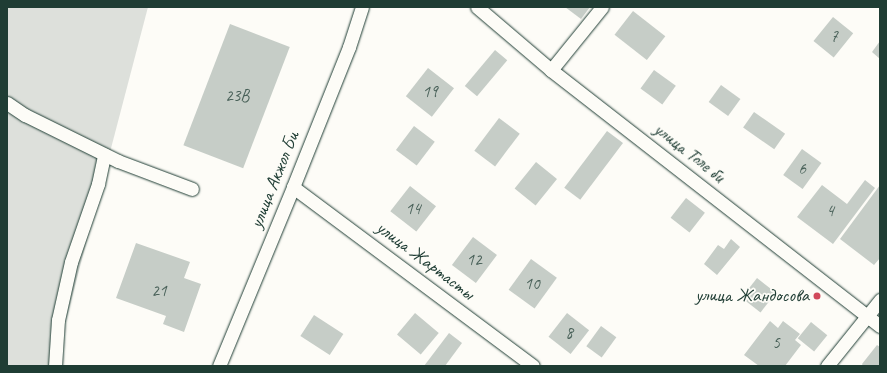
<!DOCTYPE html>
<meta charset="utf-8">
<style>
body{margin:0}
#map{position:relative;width:887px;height:373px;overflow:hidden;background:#fdfcf7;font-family:Caveat,sans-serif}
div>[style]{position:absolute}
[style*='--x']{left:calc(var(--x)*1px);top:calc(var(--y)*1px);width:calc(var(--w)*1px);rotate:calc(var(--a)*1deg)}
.green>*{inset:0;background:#dde0db}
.building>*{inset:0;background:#c6cdc7;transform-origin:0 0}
.roads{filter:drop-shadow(0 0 1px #1f3d34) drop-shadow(0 0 1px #1f3d34)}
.street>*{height:13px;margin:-6.5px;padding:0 6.5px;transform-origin:6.5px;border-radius:6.5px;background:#fdfcf7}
.dots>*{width:11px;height:11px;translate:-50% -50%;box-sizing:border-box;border:2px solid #fdfcf7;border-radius:50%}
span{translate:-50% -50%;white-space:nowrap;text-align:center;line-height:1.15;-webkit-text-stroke:3.5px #fdfcf7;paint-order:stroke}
.number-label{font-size:17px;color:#496159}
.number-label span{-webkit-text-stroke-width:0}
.street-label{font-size:19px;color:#1f3d34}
.poi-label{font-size:19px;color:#1f3d34}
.right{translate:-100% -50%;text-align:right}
.frame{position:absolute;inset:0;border:8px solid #1f3d34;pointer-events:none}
</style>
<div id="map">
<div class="green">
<i style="clip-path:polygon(7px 7px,148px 7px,54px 366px,7px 366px)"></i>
</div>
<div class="building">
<i style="clip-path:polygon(565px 7px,590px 7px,581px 19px)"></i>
<i style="left:633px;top:11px;width:41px;height:30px;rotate:38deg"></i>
<i style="left:833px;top:17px;width:26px;height:31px;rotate:39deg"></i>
<i style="left:230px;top:24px;width:64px;height:130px;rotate:21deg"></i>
<i style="clip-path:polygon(880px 41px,880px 59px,872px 52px)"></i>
<i style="left:495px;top:50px;width:16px;height:47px;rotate:40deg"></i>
<i style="left:428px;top:68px;width:33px;height:36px;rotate:38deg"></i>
<i style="left:654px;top:70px;width:27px;height:23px;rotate:36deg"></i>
<i style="left:721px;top:85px;width:24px;height:21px;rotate:36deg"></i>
<i style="left:754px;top:112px;width:38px;height:19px;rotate:35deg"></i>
<i style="left:499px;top:118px;width:26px;height:41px;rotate:37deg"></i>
<i style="left:414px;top:126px;width:26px;height:30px;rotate:37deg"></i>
<i style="left:607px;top:131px;width:20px;height:71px;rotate:37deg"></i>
<i style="left:802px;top:149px;width:24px;height:32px;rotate:36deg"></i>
<i style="left:536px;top:162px;width:27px;height:34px;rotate:39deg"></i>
<i style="clip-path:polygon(865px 180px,875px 188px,833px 244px,797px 217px,822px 185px,847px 204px)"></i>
<i style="clip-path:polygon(880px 185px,880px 258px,874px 265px,840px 239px)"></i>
<i style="left:410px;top:186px;width:33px;height:32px;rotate:38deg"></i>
<i style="left:686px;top:198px;width:24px;height:25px;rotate:38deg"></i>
<i style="left:473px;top:237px;width:30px;height:35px;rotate:37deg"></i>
<i style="clip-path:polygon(731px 239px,740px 247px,717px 275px,704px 264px,718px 245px,724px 249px)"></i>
<i style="clip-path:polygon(136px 243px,190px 262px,184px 278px,201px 284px,184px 332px,163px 324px,166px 316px,116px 298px)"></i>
<i style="left:531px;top:259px;width:32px;height:38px;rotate:36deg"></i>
<i style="left:757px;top:278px;width:24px;height:25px;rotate:38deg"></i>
<i style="left:415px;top:313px;width:31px;height:28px;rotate:40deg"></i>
<i style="left:567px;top:313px;width:28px;height:30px;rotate:38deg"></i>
<i style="left:314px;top:315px;width:35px;height:25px;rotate:33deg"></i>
<i style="clip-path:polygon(770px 321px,778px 328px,783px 321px,800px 334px,795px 340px,801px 345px,785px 366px,759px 366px,744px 355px)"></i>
<i style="left:811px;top:322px;width:21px;height:21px;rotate:39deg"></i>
<i style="left:601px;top:326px;width:19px;height:25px;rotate:36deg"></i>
<i style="clip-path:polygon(449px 333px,462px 343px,445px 366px,424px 366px)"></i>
<i style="clip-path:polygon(877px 345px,880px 347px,880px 366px,863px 366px,862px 364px)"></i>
</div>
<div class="roads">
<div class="street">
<i style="--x:477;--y:7;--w:97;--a:40.4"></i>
<i style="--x:551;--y:70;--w:417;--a:37.9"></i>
<i style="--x:551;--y:70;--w:81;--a:-51"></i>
<i style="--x:7;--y:103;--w:22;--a:34"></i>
<i style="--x:25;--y:115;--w:104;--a:26.3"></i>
<i style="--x:118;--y:161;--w:79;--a:20.7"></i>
<i style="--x:293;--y:187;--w:299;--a:36.7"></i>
<i style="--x:55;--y:366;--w:46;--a:-86.3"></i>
<i style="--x:58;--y:320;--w:59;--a:-77.4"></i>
<i style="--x:71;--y:262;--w:83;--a:-70.9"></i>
<i style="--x:98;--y:184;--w:30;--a:-78"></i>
<i style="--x:219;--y:366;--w:194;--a:-67.5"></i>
<i style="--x:293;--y:187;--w:151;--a:-68.2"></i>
<i style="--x:349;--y:47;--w:42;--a:-72"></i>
<i style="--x:827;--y:366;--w:85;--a:-51.2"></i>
</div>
</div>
<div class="dots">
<i style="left:817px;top:296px;background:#d1495b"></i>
</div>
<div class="number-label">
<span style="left:834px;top:37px">7</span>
<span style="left:430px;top:92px">19</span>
<span style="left:237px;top:96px">23В</span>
<span style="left:802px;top:169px">6</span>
<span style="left:413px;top:209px">14</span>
<span style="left:830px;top:211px">4</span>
<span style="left:474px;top:260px">12</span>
<span style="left:532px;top:284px">10</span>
<span style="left:159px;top:291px">21</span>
<span style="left:569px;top:333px">8</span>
<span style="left:776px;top:343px">5</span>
</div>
<div class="street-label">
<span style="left:689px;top:153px;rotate:38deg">улица Толе би</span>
<span style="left:275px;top:180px;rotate:-68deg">улица Акжол Би</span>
<span style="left:425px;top:261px;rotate:37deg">улица Жартасты</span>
</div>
<div class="poi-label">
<span class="right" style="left:809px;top:296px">улица Жандосова</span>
</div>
<div class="frame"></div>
</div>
